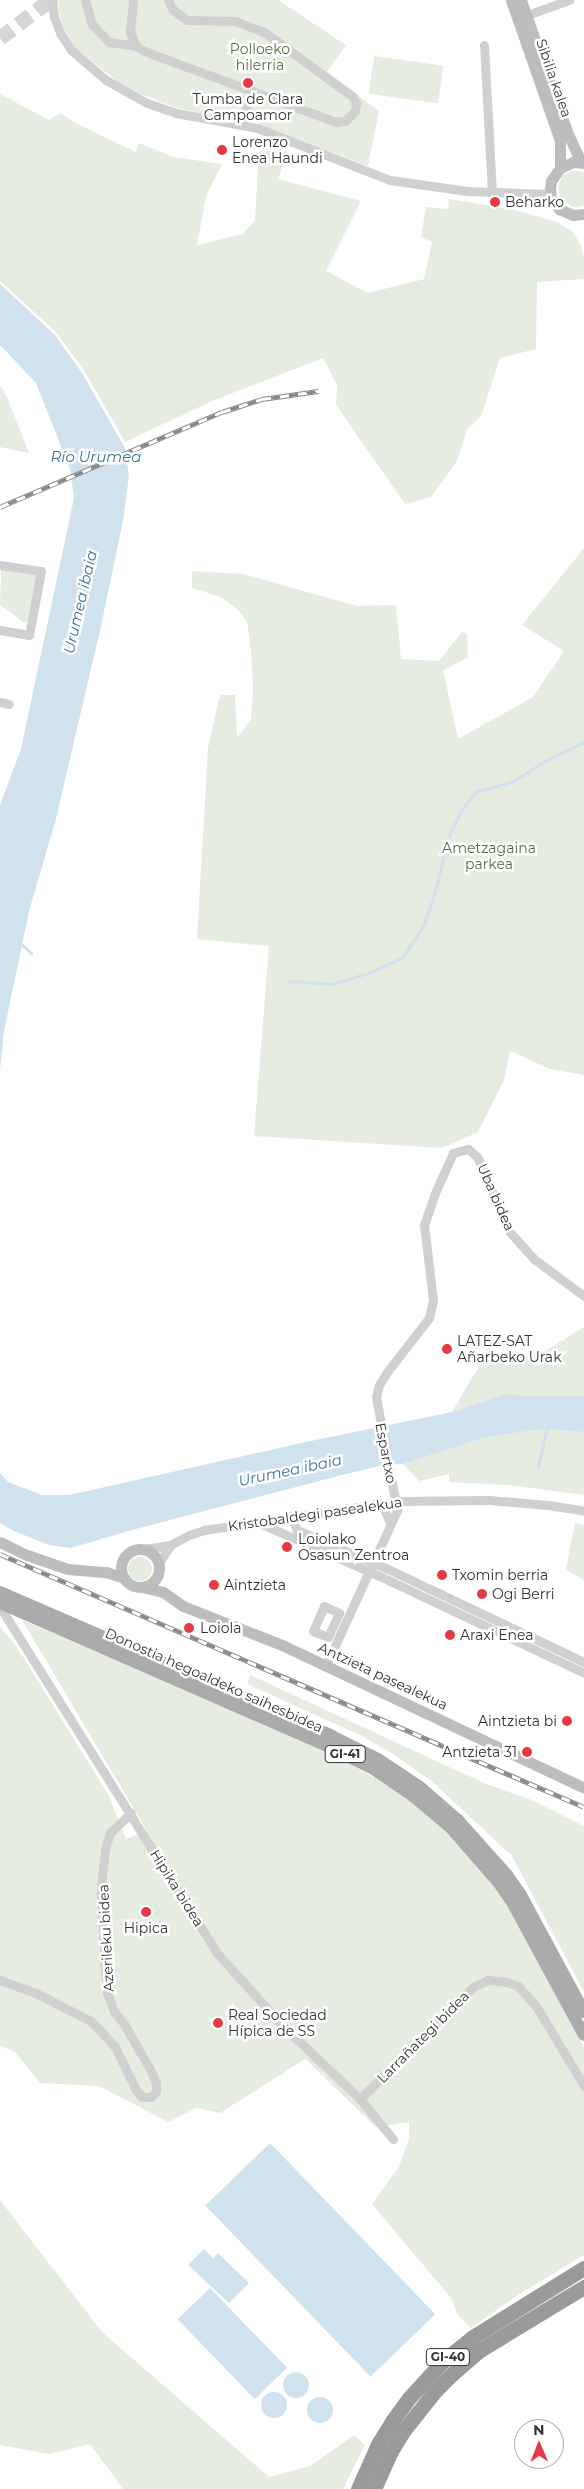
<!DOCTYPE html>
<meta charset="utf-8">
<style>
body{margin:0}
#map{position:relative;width:584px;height:2489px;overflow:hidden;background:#fff;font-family:Montserrat,sans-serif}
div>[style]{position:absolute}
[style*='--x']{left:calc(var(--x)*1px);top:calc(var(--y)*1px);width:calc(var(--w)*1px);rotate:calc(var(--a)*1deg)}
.green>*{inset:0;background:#e6ecdf;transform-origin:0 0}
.round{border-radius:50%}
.water>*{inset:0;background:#cfe2ee;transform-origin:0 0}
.stream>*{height:3px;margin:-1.5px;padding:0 1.5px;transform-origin:1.5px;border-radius:1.5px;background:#cfe2ee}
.highway-tunnel>*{height:15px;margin-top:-7.5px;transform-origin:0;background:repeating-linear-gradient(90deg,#d6d6d6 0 15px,transparent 0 23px)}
.street>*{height:9px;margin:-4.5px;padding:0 4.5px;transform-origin:4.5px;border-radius:4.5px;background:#d0d0d0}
.secondary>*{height:11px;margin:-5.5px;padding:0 5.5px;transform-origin:5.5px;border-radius:5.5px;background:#bdbdbd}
.secondary>.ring{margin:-5.5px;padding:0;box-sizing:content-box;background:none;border:11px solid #bdbdbd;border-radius:50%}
.primary>*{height:12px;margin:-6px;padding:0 6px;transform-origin:6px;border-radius:6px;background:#ababab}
.highway>*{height:15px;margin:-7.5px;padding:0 7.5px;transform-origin:7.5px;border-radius:7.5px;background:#9a9a9a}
.rail>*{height:5px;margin-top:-2.5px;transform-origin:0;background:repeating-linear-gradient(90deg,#fff 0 9px,#888 0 18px);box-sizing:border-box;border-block:1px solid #888}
.dots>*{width:14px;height:14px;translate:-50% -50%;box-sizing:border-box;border:2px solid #fff;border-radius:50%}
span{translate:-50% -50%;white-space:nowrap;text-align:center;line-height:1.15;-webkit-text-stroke:5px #fff;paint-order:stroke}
.shield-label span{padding:1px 4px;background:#fff;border:1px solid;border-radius:4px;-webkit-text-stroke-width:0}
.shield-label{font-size:12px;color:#333;font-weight:700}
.park-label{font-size:14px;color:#56703f}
.street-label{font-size:14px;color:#333}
.poi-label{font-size:14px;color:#333}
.left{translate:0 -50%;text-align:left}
.right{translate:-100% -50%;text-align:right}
.water-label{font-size:15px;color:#3f7597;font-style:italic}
.north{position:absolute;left:514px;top:2419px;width:50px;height:50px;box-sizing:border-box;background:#fff;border:1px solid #adadad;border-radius:50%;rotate:359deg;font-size:14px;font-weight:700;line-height:20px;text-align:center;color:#333}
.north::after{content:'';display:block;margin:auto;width:18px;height:22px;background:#e63946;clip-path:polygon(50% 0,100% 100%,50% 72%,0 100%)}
</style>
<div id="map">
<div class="green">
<i style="clip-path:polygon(57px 0,278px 0,346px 45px,327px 72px,379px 111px,368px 166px,259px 125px,260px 118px,232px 108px,221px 117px,176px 108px,141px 94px,117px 81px,74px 47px,62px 26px)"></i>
<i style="left:374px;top:56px;width:70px;height:38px;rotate:8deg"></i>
<i style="clip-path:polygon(0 94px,49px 120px,61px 113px,75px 123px,136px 152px,139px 143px,173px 157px,222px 164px,206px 196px,197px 245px,243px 234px,255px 220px,259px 151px,288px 151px,278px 179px,361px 201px,326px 271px,368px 293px,424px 279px,432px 242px,421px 237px,426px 207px,448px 209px,449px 199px,515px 210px,557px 222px,573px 232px,581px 246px,584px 258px,584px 279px,537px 282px,536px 349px,500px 358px,481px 416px,467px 429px,457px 461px,431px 497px,405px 504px,336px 405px,337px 385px,323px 358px,210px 402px,125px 442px,84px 370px,55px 331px,0 281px)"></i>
<i style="clip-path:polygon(573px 170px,584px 172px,584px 205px,577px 207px,571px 206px,561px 199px,558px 188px,562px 176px)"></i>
<i style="clip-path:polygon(0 386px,6px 395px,29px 453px,0 447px)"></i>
<i style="clip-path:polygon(584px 548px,584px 1075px,550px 1069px,510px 1051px,504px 1080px,478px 1132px,442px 1148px,254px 1136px,269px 946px,197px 939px,208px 748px,220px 695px,235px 695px,237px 738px,251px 719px,253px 689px,251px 650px,247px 621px,237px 609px,221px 597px,192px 588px,192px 571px,243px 574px,357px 606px,396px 605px,401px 659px,439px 661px,462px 632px,467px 634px,468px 658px,443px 670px,458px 739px,533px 697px,564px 651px,522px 625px)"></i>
<i style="clip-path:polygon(1px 570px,24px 573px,41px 571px,32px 618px,25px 623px,0 605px)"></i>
<i style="clip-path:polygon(584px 1327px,584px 1396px,503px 1395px,452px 1412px,481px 1363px,542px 1353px)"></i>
<i style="clip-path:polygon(541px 1429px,584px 1432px,584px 1495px,509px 1485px,449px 1482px,449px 1474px,419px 1481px,403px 1464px,483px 1438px)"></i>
<i style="clip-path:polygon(575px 1523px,584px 1525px,584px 1580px,566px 1570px)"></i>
<i class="round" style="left:128px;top:1557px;width:24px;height:24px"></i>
<i style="clip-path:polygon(22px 1620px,261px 1722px,345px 1761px,386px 1784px,420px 1809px,450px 1835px,502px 1895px,584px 2047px,584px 2255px,518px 2295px,471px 2328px,458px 2315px,451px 2298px,372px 2204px,399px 2167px,409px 2138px,409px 2122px,376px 2127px,305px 2059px,220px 2113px,196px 2108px,168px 2122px,99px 2086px,40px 2083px,15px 2052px,0 2046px,0 1627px,17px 1647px,108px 1794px,126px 1839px,147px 1831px)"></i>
<i style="clip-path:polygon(250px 1675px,486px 1784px,529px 1799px,584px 1826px,584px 1992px,512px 1856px,466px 1813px,430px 1780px,393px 1754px,362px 1736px,247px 1684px)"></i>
<i style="clip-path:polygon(0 2200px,102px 2332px,269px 2477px,310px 2466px,354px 2435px,365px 2445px,343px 2489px,123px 2489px,90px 2444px,49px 2454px,0 2445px)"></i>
</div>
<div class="water">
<i style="clip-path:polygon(0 284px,55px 335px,82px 373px,125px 448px,129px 476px,123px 521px,101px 626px,55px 823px,30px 907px,4px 1031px,0 1070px,0 805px,21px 749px,74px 498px,70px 469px,36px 383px,0 345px)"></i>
<i style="clip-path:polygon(503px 1395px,584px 1396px,584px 1432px,541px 1429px,483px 1438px,403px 1464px,383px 1465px,342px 1475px,132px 1530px,71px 1548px,49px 1545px,14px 1531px,0 1523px,0 1473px,8px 1482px,42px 1495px,69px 1495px,306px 1442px,452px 1412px)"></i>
<i style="left:270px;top:2143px;width:238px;height:90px;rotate:46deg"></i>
<i style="clip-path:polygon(204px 2249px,213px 2258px,218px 2253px,249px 2283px,229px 2303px,188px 2265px)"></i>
<i style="left:210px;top:2288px;width:111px;height:45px;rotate:46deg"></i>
<i class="round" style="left:283px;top:2372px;width:26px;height:26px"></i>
<i class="round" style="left:261px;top:2392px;width:26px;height:26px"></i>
<i class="round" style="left:307px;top:2397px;width:26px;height:26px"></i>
</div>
<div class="stream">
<i style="--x:20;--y:943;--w:15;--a:42"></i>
<i style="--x:289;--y:981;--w:43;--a:4"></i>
<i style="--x:332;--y:984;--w:41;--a:-17.1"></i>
<i style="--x:371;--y:972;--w:35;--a:-25"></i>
<i style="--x:403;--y:957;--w:35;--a:-57"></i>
<i style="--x:422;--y:928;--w:31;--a:-69"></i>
<i style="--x:433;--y:899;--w:69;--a:-75.8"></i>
<i style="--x:450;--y:832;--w:24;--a:-62"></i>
<i style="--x:461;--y:811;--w:24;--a:-54"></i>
<i style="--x:475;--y:792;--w:41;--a:-15.8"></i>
<i style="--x:514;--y:781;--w:37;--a:-33"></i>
<i style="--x:545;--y:761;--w:43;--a:-26"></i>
<i style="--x:538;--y:1467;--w:41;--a:-77.3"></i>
</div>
<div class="highway-tunnel">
<i style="--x:0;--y:38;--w:63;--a:-37.2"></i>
</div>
<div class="street">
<i style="--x:52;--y:0;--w:17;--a:83"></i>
<i style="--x:54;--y:17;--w:17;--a:69"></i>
<i style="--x:60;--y:33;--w:20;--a:57"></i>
<i style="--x:71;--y:50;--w:46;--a:40.6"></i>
<i style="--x:106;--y:80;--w:47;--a:29.3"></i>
<i style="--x:147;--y:103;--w:31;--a:19"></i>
<i style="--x:176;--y:113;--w:82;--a:10.5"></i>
<i style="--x:257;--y:128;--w:143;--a:21.4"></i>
<i style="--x:390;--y:180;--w:78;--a:8.1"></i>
<i style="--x:467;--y:191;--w:83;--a:2.1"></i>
<i style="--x:85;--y:0;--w:25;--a:74"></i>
<i style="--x:92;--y:24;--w:25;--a:47"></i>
<i style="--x:109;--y:42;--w:27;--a:8"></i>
<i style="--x:133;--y:0;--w:32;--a:95"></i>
<i style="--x:130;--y:32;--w:15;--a:67"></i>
<i style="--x:136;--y:46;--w:9;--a:32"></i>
<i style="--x:144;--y:51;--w:205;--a:20.3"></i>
<i style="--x:336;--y:122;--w:9;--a:-6"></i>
<i style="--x:345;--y:121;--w:14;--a:-45"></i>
<i style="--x:355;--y:111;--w:8;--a:-83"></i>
<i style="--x:356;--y:103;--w:8;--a:-120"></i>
<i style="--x:352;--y:96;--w:109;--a:-144"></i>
<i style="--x:264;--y:32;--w:30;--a:-159"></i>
<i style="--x:236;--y:21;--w:49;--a:-178.8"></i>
<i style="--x:187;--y:20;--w:17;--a:-144"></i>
<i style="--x:173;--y:10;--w:11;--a:-117"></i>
<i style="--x:527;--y:15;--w:45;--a:-19.7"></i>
<i style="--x:484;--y:45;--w:148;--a:86.9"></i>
<i style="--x:240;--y:123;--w:35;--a:-68"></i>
<i style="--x:0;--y:565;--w:41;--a:8.3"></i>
<i style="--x:41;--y:571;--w:65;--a:100.6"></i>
<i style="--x:29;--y:635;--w:29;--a:-170"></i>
<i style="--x:0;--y:702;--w:9;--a:13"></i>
<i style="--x:374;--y:1504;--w:9;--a:18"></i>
<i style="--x:383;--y:1507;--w:17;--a:66"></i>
<i style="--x:291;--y:1516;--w:15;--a:67"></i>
<i style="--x:297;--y:1530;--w:99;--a:23.2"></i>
<i style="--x:388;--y:1569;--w:217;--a:25.4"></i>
<i style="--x:257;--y:1522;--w:139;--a:23.8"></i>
<i style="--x:384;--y:1578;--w:221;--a:25.4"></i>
<i style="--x:143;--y:1549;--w:27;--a:-8"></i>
<i style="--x:170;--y:1545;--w:21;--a:-28"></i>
<i style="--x:189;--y:1535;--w:16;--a:-18"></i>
<i style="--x:204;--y:1530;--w:195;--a:-8.5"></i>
<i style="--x:397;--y:1501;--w:92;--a:-0.6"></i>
<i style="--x:489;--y:1500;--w:59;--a:4.8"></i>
<i style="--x:548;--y:1505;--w:36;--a:9"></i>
<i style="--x:158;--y:1564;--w:22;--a:-56"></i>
<i style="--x:324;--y:1606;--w:17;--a:25"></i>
<i style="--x:339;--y:1613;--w:26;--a:115"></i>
<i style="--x:328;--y:1637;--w:16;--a:-158"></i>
<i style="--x:313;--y:1631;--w:27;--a:-66"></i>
<i style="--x:0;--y:1607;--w:407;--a:57.9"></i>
<i style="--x:216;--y:1952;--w:103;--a:47.8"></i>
<i style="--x:285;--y:2028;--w:103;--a:43.4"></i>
<i style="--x:360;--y:2099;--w:52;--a:50.5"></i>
<i style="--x:326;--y:1665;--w:175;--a:-65.3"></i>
<i style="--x:399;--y:1506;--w:13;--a:-113"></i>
<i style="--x:394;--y:1494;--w:99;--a:-100.5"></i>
<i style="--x:376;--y:1397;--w:12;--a:-76"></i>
<i style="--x:379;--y:1385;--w:15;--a:-58"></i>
<i style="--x:387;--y:1372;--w:68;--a:-52.1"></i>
<i style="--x:429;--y:1318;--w:18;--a:-77"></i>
<i style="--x:433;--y:1300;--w:76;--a:-96.8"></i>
<i style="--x:424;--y:1225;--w:34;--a:-71"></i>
<i style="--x:435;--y:1193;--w:44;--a:-65.8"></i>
<i style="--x:453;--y:1153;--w:16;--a:-15"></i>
<i style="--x:468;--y:1149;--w:13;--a:42"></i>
<i style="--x:478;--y:1158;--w:78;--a:67.4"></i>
<i style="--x:508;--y:1230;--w:39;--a:48"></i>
<i style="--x:534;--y:1259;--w:62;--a:36.5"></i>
<i style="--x:0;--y:1980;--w:38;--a:20"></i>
<i style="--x:36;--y:1993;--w:62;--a:27"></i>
<i style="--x:91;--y:2021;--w:35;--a:47"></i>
<i style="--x:115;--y:2047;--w:48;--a:64"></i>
<i style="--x:136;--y:2090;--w:9;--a:49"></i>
<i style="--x:142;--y:2097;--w:9;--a:0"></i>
<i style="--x:151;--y:2097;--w:8;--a:-50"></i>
<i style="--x:156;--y:2091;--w:8;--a:-90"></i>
<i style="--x:156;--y:2083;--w:13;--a:-113"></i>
<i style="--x:151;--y:2071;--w:54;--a:-119.9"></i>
<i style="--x:124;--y:2024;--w:16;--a:-128"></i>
<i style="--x:114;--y:2011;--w:19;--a:-111"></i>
<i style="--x:107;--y:1993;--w:21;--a:-95"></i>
<i style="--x:105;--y:1972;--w:83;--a:-92.8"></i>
<i style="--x:101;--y:1889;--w:40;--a:-84.3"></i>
<i style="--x:105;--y:1849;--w:17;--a:-73"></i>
<i style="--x:110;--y:1833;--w:29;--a:-44"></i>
<i style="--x:360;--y:2099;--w:159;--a:-44.7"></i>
<i style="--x:473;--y:1987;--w:17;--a:-25"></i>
<i style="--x:488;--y:1980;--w:19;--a:6"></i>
<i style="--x:507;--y:1982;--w:12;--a:20"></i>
<i style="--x:518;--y:1986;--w:27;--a:48"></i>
<i style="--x:536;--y:2006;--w:93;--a:59"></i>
</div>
<div class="secondary">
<i style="--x:511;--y:0;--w:149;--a:70.8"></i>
<i style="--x:560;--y:141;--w:27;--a:90"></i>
<i style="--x:521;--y:0;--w:142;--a:70.7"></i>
<i style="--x:568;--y:134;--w:31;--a:65"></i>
<i style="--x:584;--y:163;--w:11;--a:-175"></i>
<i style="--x:573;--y:162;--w:14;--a:155"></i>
<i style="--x:560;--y:168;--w:16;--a:125"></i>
<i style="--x:551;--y:181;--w:8;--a:97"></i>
<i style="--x:550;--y:189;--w:9;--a:84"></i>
<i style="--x:551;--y:198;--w:14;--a:54"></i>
<i style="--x:559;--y:209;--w:15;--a:23"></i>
<i style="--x:573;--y:215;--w:11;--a:-5"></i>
<i style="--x:0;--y:1542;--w:30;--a:26"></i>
<i style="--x:27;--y:1555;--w:43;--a:18.9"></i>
<i style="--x:68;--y:1569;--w:38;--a:5"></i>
<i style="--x:106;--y:1572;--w:19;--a:18"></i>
<i class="ring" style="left:121px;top:1549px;width:27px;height:27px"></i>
<i style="--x:143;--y:1587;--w:21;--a:14"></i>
<i style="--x:163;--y:1592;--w:24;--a:35"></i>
<i style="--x:183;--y:1606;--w:106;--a:21.5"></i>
<i style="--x:282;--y:1645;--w:334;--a:25.3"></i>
</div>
<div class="primary">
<i style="--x:0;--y:1592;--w:362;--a:23.4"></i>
<i style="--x:332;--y:1736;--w:51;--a:26.6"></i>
<i style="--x:378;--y:1759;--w:50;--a:33.7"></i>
<i style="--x:420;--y:1787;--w:50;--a:41"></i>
<i style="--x:458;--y:1820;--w:74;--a:48.3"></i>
<i style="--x:507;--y:1875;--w:24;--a:55"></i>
<i style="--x:521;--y:1895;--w:133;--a:61.7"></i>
<i style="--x:0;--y:1603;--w:357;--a:23.6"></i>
<i style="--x:327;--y:1746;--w:50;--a:26.1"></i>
<i style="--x:372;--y:1768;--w:50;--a:34.3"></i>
<i style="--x:413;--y:1796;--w:50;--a:40.1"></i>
<i style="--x:451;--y:1828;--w:72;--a:49"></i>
<i style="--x:498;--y:1882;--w:24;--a:55"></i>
<i style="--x:512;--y:1902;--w:151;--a:61.6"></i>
</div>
<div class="highway">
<i style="--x:358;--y:2489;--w:49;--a:-66"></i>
<i style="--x:378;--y:2444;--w:28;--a:-58"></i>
<i style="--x:393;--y:2420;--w:27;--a:-54"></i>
<i style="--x:409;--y:2398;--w:50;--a:-47.4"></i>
<i style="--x:443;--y:2361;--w:36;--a:-39"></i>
<i style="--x:471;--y:2338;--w:133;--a:-31.8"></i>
<i style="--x:374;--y:2489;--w:39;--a:-66"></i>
<i style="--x:390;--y:2453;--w:27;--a:-59"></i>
<i style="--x:404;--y:2430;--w:50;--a:-51.5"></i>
<i style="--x:435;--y:2391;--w:24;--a:-45"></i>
<i style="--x:452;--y:2374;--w:37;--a:-41"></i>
<i style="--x:480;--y:2350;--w:122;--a:-31.2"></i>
</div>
<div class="rail">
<i style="--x:0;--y:507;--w:241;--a:-23.2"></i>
<i style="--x:222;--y:412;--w:42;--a:-18"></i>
<i style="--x:262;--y:399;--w:57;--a:-8.1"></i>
<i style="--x:0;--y:1554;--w:636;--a:23.42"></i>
</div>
<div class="dots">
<i style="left:248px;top:83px;background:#e63946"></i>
<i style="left:222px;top:150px;background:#e63946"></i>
<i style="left:495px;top:202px;background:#e63946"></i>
<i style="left:447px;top:1349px;background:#e63946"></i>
<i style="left:287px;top:1547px;background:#e63946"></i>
<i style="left:442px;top:1575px;background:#e63946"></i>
<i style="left:214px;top:1585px;background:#e63946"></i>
<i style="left:482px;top:1594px;background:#e63946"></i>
<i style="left:189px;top:1628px;background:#e63946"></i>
<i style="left:450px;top:1635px;background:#e63946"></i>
<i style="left:567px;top:1721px;background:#e63946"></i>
<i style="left:527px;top:1752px;background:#e63946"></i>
<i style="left:146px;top:1912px;background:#e63946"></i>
<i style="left:218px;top:2023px;background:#e63946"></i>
</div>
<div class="shield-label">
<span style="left:345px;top:1754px">GI-41</span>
<span style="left:448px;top:2357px">GI-40</span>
</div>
<div class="park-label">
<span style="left:260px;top:57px">Polloeko<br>hilerria</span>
<span style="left:489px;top:856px">Ametzagaina<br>parkea</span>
</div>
<div class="street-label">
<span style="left:554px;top:78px;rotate:71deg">Sibilia kalea</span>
<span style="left:496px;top:1197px;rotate:66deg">Uba bidea</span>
<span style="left:386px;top:1453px;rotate:79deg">Espartxo</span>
<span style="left:315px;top:1514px;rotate:-8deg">Kristobaldegi pasealekua</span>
<span style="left:383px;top:1676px;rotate:25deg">Antzieta pasealekua</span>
<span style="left:214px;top:1680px;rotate:24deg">Donostia hegoaldeko saihesbidea</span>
<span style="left:177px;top:1888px;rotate:58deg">Hipika bidea</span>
<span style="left:106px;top:1938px;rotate:-93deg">Azerileku bidea</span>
<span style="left:423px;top:2037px;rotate:-45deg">Larrañategi bidea</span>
</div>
<div class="poi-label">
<span style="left:248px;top:107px">Tumba de Clara<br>Campoamor</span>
<span class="left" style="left:232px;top:150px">Lorenzo<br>Enea Haundi</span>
<span class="left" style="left:505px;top:202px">Beharko</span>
<span class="left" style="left:457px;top:1349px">LATEZ-SAT<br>Añarbeko Urak</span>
<span class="left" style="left:298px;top:1547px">Loiolako<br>Osasun Zentroa</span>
<span class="left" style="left:452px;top:1575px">Txomin berria</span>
<span class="left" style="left:224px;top:1585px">Aintzieta</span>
<span class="left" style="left:492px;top:1594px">Ogi Berri</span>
<span class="left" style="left:200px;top:1628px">Loiola</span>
<span class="left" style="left:460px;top:1635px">Araxi Enea</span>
<span class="right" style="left:557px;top:1721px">Aintzieta bi</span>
<span class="right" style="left:517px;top:1752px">Antzieta 31</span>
<span style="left:146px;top:1928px">Hipica</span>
<span class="left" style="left:228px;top:2023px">Real Sociedad<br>Hípica de SS</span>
</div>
<div class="water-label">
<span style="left:96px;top:457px">Río Urumea</span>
<span style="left:80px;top:602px;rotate:-77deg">Urumea ibaia</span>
<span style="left:290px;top:1470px;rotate:-12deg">Urumea ibaia</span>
</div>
<div class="north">N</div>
</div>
